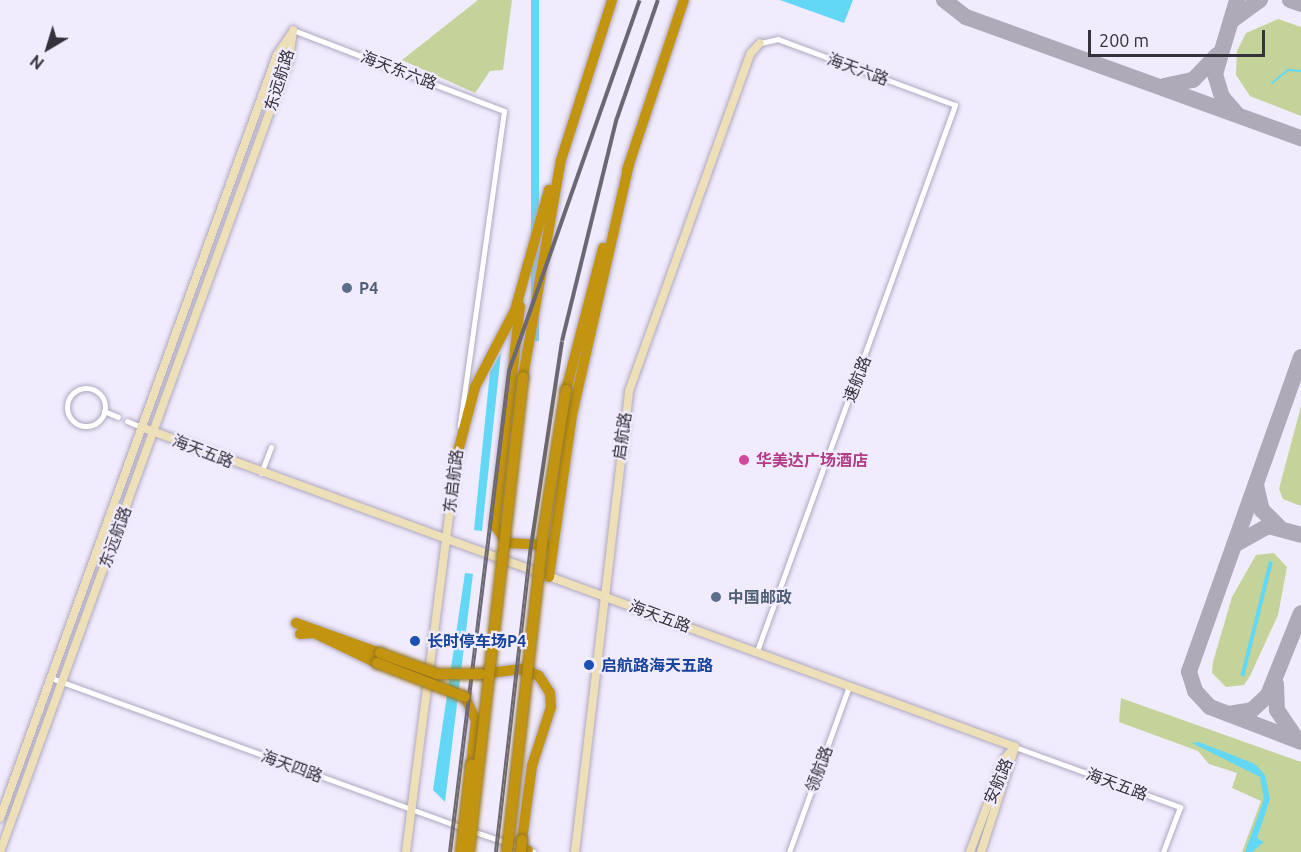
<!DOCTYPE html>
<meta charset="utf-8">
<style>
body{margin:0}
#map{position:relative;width:1301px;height:852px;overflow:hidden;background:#f1ebfe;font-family:Ubuntu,"Noto Sans SC",sans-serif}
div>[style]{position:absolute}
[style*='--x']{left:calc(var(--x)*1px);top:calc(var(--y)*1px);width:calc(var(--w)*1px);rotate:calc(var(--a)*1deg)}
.green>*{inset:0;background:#c3d399}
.water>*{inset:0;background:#62d8f6;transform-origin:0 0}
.stream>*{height:1.5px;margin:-0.75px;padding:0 0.75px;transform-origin:0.75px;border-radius:0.75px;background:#62d8f6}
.taxiway>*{height:16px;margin:-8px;padding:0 8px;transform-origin:8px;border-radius:8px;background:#aeaab8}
.roads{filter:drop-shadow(0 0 2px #afa8be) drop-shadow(0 0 2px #afa8be)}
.street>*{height:5px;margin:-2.5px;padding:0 2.5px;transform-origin:2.5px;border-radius:2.5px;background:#fff}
.street>.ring{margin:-2.5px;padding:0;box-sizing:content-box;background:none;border:5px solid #fff;border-radius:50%}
.secondary>*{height:8px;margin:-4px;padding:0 4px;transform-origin:4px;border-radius:4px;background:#eddfb7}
.highway>*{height:10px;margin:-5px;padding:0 5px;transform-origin:5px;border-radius:5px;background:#c39410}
.rail>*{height:4px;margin-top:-2px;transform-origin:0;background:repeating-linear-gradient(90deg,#f1ebfe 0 4.5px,#6b6873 0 9px);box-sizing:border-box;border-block:2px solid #6b6873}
.bridges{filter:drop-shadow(0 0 2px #91721f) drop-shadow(0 0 2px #91721f)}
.highway-bridge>*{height:10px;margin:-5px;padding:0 5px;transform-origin:5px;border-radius:5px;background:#c39410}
.dots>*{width:16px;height:16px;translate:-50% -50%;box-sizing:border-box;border:3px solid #f1ebfe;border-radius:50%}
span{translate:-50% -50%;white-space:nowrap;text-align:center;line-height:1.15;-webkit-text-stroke:4.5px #f1ebfe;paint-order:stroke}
.street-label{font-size:16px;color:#35323b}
.service-label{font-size:16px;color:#4e5e75;font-weight:700}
.left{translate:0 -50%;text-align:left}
.hotel-label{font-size:16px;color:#b23c85;font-weight:700}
.transit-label{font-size:16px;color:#164399;font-weight:700}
.north{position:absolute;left:18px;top:18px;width:60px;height:60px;-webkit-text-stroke:4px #f1ebfe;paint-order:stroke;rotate:218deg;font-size:16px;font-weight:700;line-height:24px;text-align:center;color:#35323b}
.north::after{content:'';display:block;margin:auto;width:21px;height:27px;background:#35323b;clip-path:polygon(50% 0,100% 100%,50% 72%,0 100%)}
.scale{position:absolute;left:1088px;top:30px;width:177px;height:27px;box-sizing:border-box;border:3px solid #35323b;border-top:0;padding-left:8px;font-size:18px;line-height:21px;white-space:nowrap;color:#35323b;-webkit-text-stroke:4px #f1ebfe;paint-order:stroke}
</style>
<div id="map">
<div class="green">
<i style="clip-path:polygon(478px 0,512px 0,503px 70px,490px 71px,475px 93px,402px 60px)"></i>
<i style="clip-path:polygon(1278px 19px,1301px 27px,1301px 116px,1250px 96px,1236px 75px,1237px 51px,1246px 33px)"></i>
<i style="clip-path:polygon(1301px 406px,1301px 506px,1283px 499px,1279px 489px)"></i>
<i style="clip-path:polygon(1274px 553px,1287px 567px,1278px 615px,1250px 676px,1244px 685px,1226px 687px,1212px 673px,1213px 662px,1232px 597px,1256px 555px)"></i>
<i style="clip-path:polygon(1121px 698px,1301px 762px,1301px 852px,1242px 852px,1261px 801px,1232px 788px,1237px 773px,1209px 764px,1198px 751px,1119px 722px)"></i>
</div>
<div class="water">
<i style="left:531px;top:0;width:8px;height:341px"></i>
<i style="clip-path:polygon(780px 0,853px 0,844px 23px)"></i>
<i style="clip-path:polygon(501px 353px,482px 531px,474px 530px,490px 372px)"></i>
<i style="left:1269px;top:561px;width:4px;height:118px;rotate:14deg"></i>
<i style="clip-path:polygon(465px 573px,473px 574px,445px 802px,433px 790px)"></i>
<i style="clip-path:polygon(1199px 742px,1255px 764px,1265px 775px,1270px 799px,1257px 838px,1264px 842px,1252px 852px,1245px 852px,1264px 799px,1260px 777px,1192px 743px)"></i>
</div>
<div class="stream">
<i style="--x:1272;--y:83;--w:21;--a:-39"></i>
<i style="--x:1288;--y:70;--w:13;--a:4"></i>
</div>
<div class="taxiway">
<i style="--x:944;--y:0;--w:28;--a:38"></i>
<i style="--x:966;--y:17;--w:356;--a:19.9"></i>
<i style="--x:1290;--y:0;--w:12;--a:20"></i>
<i style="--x:1231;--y:21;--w:36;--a:-36"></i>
<i style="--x:1164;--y:86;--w:30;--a:-12"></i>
<i style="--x:1193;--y:80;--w:35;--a:-46"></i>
<i style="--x:1236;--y:113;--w:21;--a:-131"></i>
<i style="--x:1222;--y:97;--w:24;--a:-107"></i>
<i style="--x:1215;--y:74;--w:77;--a:-73.4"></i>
<i style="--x:1301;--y:357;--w:334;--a:109.6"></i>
<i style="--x:1189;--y:672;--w:20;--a:72"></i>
<i style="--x:1195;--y:691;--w:22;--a:47"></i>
<i style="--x:1210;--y:707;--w:97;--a:21"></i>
<i style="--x:1256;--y:485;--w:26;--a:77"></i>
<i style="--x:1262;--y:510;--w:24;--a:45"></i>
<i style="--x:1234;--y:545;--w:39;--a:-29"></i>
<i style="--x:1268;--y:526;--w:34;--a:15"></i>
<i style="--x:1276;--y:684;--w:26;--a:88"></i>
<i style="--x:1277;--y:710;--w:34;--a:56"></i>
<i style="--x:1229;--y:714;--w:23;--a:-10"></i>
<i style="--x:1252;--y:710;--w:22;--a:-43"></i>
<i style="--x:1268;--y:695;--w:88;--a:-68.1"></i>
</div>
<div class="roads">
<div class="street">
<i style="--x:293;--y:30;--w:226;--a:21"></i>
<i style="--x:504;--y:111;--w:318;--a:98"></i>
<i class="ring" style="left:67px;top:388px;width:33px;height:33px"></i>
<i style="--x:104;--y:411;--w:15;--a:23"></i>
<i style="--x:127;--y:421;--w:15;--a:23"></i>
<i style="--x:261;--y:473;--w:28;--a:-69"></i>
<i style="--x:757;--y:651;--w:581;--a:-70.07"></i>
<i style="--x:955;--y:105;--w:189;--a:-159.6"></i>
<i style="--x:778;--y:39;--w:18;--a:167"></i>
<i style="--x:51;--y:678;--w:439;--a:20"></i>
<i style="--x:1015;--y:747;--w:176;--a:20"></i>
<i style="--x:1180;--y:807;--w:48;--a:110.7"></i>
<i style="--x:472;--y:831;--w:65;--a:18.7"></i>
<i style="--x:789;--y:852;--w:177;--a:-70.1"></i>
</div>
<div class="secondary">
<i style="--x:141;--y:427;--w:931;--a:20.11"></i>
<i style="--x:0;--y:818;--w:812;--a:-70.05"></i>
<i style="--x:277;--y:55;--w:25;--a:-56"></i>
<i style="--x:0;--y:852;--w:844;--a:-69.98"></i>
<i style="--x:289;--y:59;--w:29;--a:-82"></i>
<i style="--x:406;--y:852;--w:396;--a:-82.7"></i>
<i style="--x:575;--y:852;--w:464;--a:-83.3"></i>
<i style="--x:629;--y:391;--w:359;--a:-70.2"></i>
<i style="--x:751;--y:53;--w:13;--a:-48"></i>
<i style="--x:970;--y:852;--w:100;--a:-69.6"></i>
<i style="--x:1005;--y:758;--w:15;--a:-48"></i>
<i style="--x:981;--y:852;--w:110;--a:-72.1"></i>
</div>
<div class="highway">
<i style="--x:627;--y:170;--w:179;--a:-71.5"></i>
<i style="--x:520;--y:306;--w:221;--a:96.5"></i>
<i style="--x:495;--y:526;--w:21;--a:53"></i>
<i style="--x:508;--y:543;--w:39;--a:3"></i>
<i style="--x:523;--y:377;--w:220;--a:-80.1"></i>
<i style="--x:561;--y:160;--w:168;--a:-72.3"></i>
<i style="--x:566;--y:390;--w:147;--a:-75.4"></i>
<i style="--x:456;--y:459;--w:74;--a:-75.2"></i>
<i style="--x:475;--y:387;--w:87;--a:-62.5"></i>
<i style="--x:515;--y:310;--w:125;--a:-74.2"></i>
<i style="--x:549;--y:577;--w:164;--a:-81.9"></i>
<i style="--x:572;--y:415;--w:257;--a:-77.2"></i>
<i style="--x:296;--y:623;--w:89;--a:19.7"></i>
<i style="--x:300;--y:634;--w:14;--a:-4"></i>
<i style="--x:314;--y:633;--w:70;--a:25.5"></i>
<i style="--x:481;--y:674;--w:41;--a:-7"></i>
<i style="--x:522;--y:669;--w:18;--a:22"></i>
<i style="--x:539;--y:676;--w:20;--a:57"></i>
<i style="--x:550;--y:693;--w:14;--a:86"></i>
<i style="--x:551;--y:707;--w:62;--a:107.9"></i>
<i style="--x:532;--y:766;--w:75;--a:97.7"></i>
<i style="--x:465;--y:697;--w:26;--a:65"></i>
<i style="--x:476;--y:721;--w:44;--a:96.5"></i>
<i style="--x:527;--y:852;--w:2;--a:-63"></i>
</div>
</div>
<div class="rail">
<i style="--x:450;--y:852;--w:485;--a:-83"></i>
<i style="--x:509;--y:371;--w:393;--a:-70.6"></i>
<i style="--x:496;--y:852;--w:301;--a:-83.5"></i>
<i style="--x:530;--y:553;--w:214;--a:-81.4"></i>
<i style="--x:562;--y:341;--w:227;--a:-76.2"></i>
<i style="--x:616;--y:121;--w:128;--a:-70.9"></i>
</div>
<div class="bridges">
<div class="highway-bridge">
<i style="--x:380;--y:653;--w:61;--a:20.2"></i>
<i style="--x:437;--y:674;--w:44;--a:0"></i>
<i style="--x:377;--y:663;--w:94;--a:21.1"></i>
<i style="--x:461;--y:852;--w:88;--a:-83.4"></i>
<i style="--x:469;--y:852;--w:478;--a:-83.5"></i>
<i style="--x:507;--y:852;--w:320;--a:-83.5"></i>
<i style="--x:543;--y:534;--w:146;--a:-80.9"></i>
<i style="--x:521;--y:852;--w:12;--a:-85"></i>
</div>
</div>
<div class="dots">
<i style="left:347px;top:288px;background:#5c6f8a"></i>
<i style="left:744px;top:460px;background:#d1479c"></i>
<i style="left:716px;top:597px;background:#5c6f8a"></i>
<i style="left:415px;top:641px;background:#1a4fb4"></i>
<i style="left:589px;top:665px;background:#1a4fb4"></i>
</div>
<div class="street-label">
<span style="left:858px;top:69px;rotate:20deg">海天六路</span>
<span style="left:399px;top:70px;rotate:21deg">海天东六路</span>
<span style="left:279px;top:80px;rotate:-73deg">东远航路</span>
<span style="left:857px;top:379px;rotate:-69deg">速航路</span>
<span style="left:622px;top:436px;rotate:-82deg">启航路</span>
<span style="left:203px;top:451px;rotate:21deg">海天五路</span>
<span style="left:453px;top:481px;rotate:-83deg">东启航路</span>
<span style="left:115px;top:537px;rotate:-70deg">东远航路</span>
<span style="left:660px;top:616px;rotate:20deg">海天五路</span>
<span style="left:292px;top:766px;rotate:20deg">海天四路</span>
<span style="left:819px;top:769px;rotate:-70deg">领航路</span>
<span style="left:998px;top:781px;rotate:-67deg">安航路</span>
<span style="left:1117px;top:784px;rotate:20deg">海天五路</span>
</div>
<div class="service-label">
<span class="left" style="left:359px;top:288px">P4</span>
<span class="left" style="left:728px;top:597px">中国邮政</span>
</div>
<div class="hotel-label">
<span class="left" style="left:756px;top:460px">华美达广场酒店</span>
</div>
<div class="transit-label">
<span class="left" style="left:427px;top:641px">长时停车场P4</span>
<span class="left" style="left:601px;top:665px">启航路海天五路</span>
</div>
<div class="north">N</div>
<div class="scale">200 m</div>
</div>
